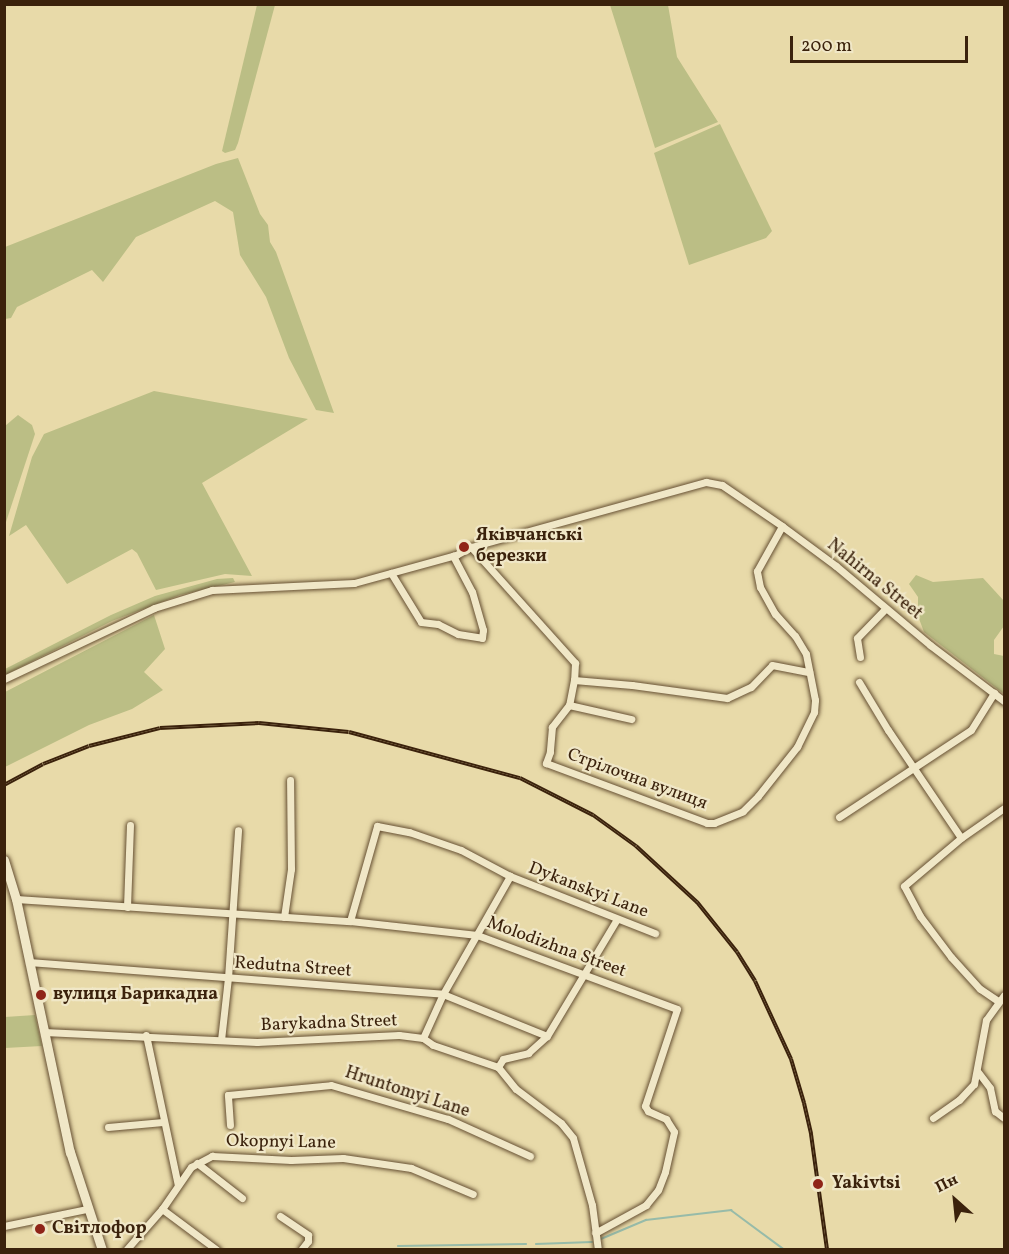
<!DOCTYPE html>
<meta charset="utf-8">
<style>
body{margin:0}
#map{position:relative;width:1009px;height:1254px;overflow:hidden;background:#e8daa9;font-family:Vollkorn,serif}
div>[style]{position:absolute}
[style*='--x']{left:calc(var(--x)*1px);top:calc(var(--y)*1px);width:calc(var(--w)*1px);rotate:calc(var(--a)*1deg)}
.green>*{inset:0;background:#bbbe85}
.stream>*{height:1.5px;margin:-0.75px;padding:0 0.75px;transform-origin:0.75px;border-radius:0.75px;background:#97bba9}
.roads{filter:drop-shadow(0 0 2px #665033) drop-shadow(0 0 2px #665033)}
.minor>*{height:7px;margin:-3.5px;padding:0 3.5px;transform-origin:3.5px;border-radius:3.5px;background:#f0e7c7}
.tertiary>*{height:9px;margin:-4.5px;padding:0 4.5px;transform-origin:4.5px;border-radius:4.5px;background:#f0e7c7}
.rail>*{height:4px;margin-top:-2px;transform-origin:0;background:repeating-linear-gradient(90deg,#f0e7c7 0 4.5px,#3b220c 0 9px);box-sizing:border-box;border-block:2px solid #3b220c}
.dots>*{width:16px;height:16px;translate:-50% -50%;box-sizing:border-box;border:3px solid #f0e7c7;border-radius:50%}
span{translate:-50% -50%;white-space:nowrap;text-align:center;line-height:1.15;-webkit-text-stroke:4.5px #f0e7c7;paint-order:stroke}
.poi-label{font-size:18px;color:#3b220c;font-weight:700}
.left{translate:0 -50%;text-align:left}
.street-label{font-size:18px;color:#3b220c}
.frame{position:absolute;inset:0;border:6px solid #3b220c;pointer-events:none}
.north{position:absolute;left:925px;top:1170px;width:60px;height:60px;-webkit-text-stroke:4px #f0e7c7;paint-order:stroke;rotate:333deg;font-size:16px;font-weight:700;line-height:24px;text-align:center;color:#3b220c}
.north::after{content:'';display:block;margin:auto;width:21px;height:27px;background:#3b220c;clip-path:polygon(50% 0,100% 100%,50% 72%,0 100%)}
.scale{position:absolute;left:790px;top:36px;width:178px;height:27px;box-sizing:border-box;border:3px solid #3b220c;border-top:0;padding-left:8px;font-size:18px;line-height:21px;white-space:nowrap;color:#3b220c;-webkit-text-stroke:4px #f0e7c7;paint-order:stroke}
</style>
<div id="map">
<div class="green">
<i style="clip-path:polygon(257px 5px,275px 5px,238px 143px,235px 150px,225px 153px,222px 151px)"></i>
<i style="clip-path:polygon(610px 5px,668px 5px,677px 57px,718px 122px,655px 148px)"></i>
<i style="clip-path:polygon(720px 124px,772px 231px,766px 238px,689px 265px,654px 153px)"></i>
<i style="clip-path:polygon(238px 158px,260px 214px,268px 225px,270px 242px,276px 252px,334px 413px,316px 410px,289px 358px,266px 297px,240px 255px,233px 212px,215px 201px,136px 237px,103px 282px,92px 270px,17px 307px,11px 318px,5px 319px,5px 247px,216px 164px)"></i>
<i style="clip-path:polygon(154px 391px,308px 419px,202px 483px,252px 576px,225px 574px,156px 590px,137px 553px,132px 549px,67px 584px,26px 525px,9px 536px,32px 457px,44px 434px)"></i>
<i style="clip-path:polygon(18px 415px,32px 425px,35px 434px,5px 525px,5px 426px)"></i>
<i style="clip-path:polygon(916px 575px,933px 582px,983px 578px,1004px 601px,1004px 626px,994px 640px,994px 654px,1004px 656px,1004px 694px,924px 632px,918px 616px,918px 597px,909px 584px)"></i>
<i style="clip-path:polygon(233px 578px,235px 582px,180px 595px,112px 621px,5px 675px,5px 669px,111px 615px,155px 596px,217px 579px)"></i>
<i style="clip-path:polygon(154px 615px,165px 649px,144px 672px,163px 690px,132px 709px,89px 725px,5px 767px,5px 692px)"></i>
<i style="clip-path:polygon(35px 1015px,42px 1046px,5px 1048px,5px 1017px)"></i>
</div>
<div class="stream">
<i style="--x:601;--y:1239;--w:49;--a:-22.9"></i>
<i style="--x:646;--y:1220;--w:86;--a:-6.7"></i>
<i style="--x:731;--y:1210;--w:67;--a:36.5"></i>
<i style="--x:536;--y:1244;--w:56;--a:-2"></i>
<i style="--x:398;--y:1246;--w:128;--a:-0.9"></i>
</div>
<div class="roads">
<div class="minor">
<i style="--x:471;--y:547;--w:156;--a:48.1"></i>
<i style="--x:575;--y:663;--w:17;--a:93"></i>
<i style="--x:574;--y:680;--w:25;--a:101"></i>
<i style="--x:569;--y:705;--w:28;--a:128"></i>
<i style="--x:552;--y:727;--w:25;--a:95"></i>
<i style="--x:550;--y:752;--w:12;--a:110"></i>
<i style="--x:546;--y:763;--w:172;--a:20.4"></i>
<i style="--x:707;--y:823;--w:7;--a:0"></i>
<i style="--x:714;--y:823;--w:31;--a:-22"></i>
<i style="--x:743;--y:811;--w:21;--a:-45"></i>
<i style="--x:758;--y:796;--w:63;--a:-51.5"></i>
<i style="--x:797;--y:747;--w:39;--a:-64"></i>
<i style="--x:814;--y:712;--w:12;--a:-85"></i>
<i style="--x:815;--y:700;--w:47;--a:-101.1"></i>
<i style="--x:806;--y:654;--w:21;--a:-121"></i>
<i style="--x:795;--y:636;--w:30;--a:-132"></i>
<i style="--x:775;--y:614;--w:31;--a:-119"></i>
<i style="--x:760;--y:587;--w:16;--a:-101"></i>
<i style="--x:757;--y:571;--w:51;--a:-60.9"></i>
<i style="--x:391;--y:573;--w:57;--a:58.5"></i>
<i style="--x:421;--y:622;--w:17;--a:7"></i>
<i style="--x:438;--y:624;--w:22;--a:27"></i>
<i style="--x:458;--y:634;--w:24;--a:9"></i>
<i style="--x:482;--y:638;--w:8;--a:-83"></i>
<i style="--x:483;--y:630;--w:40;--a:-106"></i>
<i style="--x:472;--y:592;--w:41;--a:-117.8"></i>
<i style="--x:860;--y:657;--w:19;--a:-99"></i>
<i style="--x:857;--y:638;--w:40;--a:-46"></i>
<i style="--x:4;--y:679;--w:166;--a:-25.3"></i>
<i style="--x:154;--y:608;--w:61;--a:-17.2"></i>
<i style="--x:212;--y:590;--w:142;--a:-2.8"></i>
<i style="--x:354;--y:583;--w:106;--a:-15.4"></i>
<i style="--x:456;--y:555;--w:17;--a:-28"></i>
<i style="--x:471;--y:547;--w:244;--a:-15.5"></i>
<i style="--x:706;--y:482;--w:16;--a:11"></i>
<i style="--x:722;--y:485;--w:73;--a:34.3"></i>
<i style="--x:782;--y:526;--w:67;--a:36.5"></i>
<i style="--x:836;--y:566;--w:123;--a:40"></i>
<i style="--x:930;--y:645;--w:93;--a:37.1"></i>
<i style="--x:574;--y:680;--w:58;--a:4.9"></i>
<i style="--x:632;--y:685;--w:96;--a:7.8"></i>
<i style="--x:727;--y:698;--w:26;--a:-25"></i>
<i style="--x:751;--y:687;--w:30;--a:-46"></i>
<i style="--x:772;--y:665;--w:38;--a:11"></i>
<i style="--x:859;--y:682;--w:56;--a:58.9"></i>
<i style="--x:888;--y:730;--w:130;--a:55.9"></i>
<i style="--x:569;--y:705;--w:64;--a:12.7"></i>
<i style="--x:839;--y:817;--w:158;--a:-33.4"></i>
<i style="--x:971;--y:730;--w:44;--a:-58.1"></i>
<i style="--x:16;--y:899;--w:335;--a:3.8"></i>
<i style="--x:350;--y:921;--w:128;--a:6.3"></i>
<i style="--x:477;--y:935;--w:213;--a:20.3"></i>
<i style="--x:677;--y:1009;--w:102;--a:108.3"></i>
<i style="--x:645;--y:1106;--w:6;--a:59"></i>
<i style="--x:648;--y:1111;--w:20;--a:24"></i>
<i style="--x:666;--y:1119;--w:15;--a:58"></i>
<i style="--x:674;--y:1132;--w:41;--a:102.7"></i>
<i style="--x:665;--y:1172;--w:19;--a:111"></i>
<i style="--x:658;--y:1190;--w:19;--a:129"></i>
<i style="--x:646;--y:1205;--w:58;--a:151.2"></i>
<i style="--x:127;--y:907;--w:82;--a:-87.9"></i>
<i style="--x:284;--y:917;--w:49;--a:-81.7"></i>
<i style="--x:291;--y:869;--w:89;--a:-90.6"></i>
<i style="--x:350;--y:921;--w:99;--a:-74.1"></i>
<i style="--x:377;--y:826;--w:33;--a:11"></i>
<i style="--x:409;--y:832;--w:55;--a:19.1"></i>
<i style="--x:461;--y:850;--w:55;--a:28"></i>
<i style="--x:510;--y:876;--w:156;--a:21.5"></i>
<i style="--x:29;--y:962;--w:415;--a:4.4"></i>
<i style="--x:443;--y:994;--w:112;--a:22"></i>
<i style="--x:998;--y:1001;--w:22;--a:-146"></i>
<i style="--x:980;--y:989;--w:43;--a:-132.2"></i>
<i style="--x:951;--y:957;--w:51;--a:-127.1"></i>
<i style="--x:920;--y:916;--w:34;--a:-118"></i>
<i style="--x:904;--y:886;--w:75;--a:-40.1"></i>
<i style="--x:961;--y:838;--w:52;--a:-34.9"></i>
<i style="--x:44;--y:1032;--w:213;--a:2.7"></i>
<i style="--x:257;--y:1042;--w:142;--a:-2.8"></i>
<i style="--x:399;--y:1035;--w:24;--a:7"></i>
<i style="--x:423;--y:1038;--w:12;--a:35"></i>
<i style="--x:433;--y:1045;--w:69;--a:18.7"></i>
<i style="--x:498;--y:1067;--w:28;--a:51"></i>
<i style="--x:516;--y:1089;--w:56;--a:37.1"></i>
<i style="--x:561;--y:1123;--w:19;--a:51"></i>
<i style="--x:573;--y:1138;--w:70;--a:74.2"></i>
<i style="--x:592;--y:1205;--w:45;--a:82.4"></i>
<i style="--x:146;--y:1035;--w:153;--a:78"></i>
<i style="--x:423;--y:1038;--w:48;--a:-65.6"></i>
<i style="--x:443;--y:994;--w:136;--a:-60.4"></i>
<i style="--x:221;--y:1040;--w:62;--a:-83.6"></i>
<i style="--x:228;--y:978;--w:148;--a:-86.1"></i>
<i style="--x:498;--y:1067;--w:9;--a:-58"></i>
<i style="--x:503;--y:1059;--w:26;--a:-13"></i>
<i style="--x:528;--y:1053;--w:25;--a:-42"></i>
<i style="--x:547;--y:1036;--w:136;--a:-59.1"></i>
<i style="--x:978;--y:1072;--w:20;--a:53"></i>
<i style="--x:990;--y:1088;--w:24;--a:78"></i>
<i style="--x:995;--y:1111;--w:11;--a:38"></i>
<i style="--x:933;--y:1118;--w:32;--a:-35"></i>
<i style="--x:959;--y:1100;--w:22;--a:-47"></i>
<i style="--x:974;--y:1084;--w:65;--a:-79.4"></i>
<i style="--x:986;--y:1020;--w:31;--a:-54"></i>
<i style="--x:230;--y:1125;--w:30;--a:-94"></i>
<i style="--x:228;--y:1095;--w:103;--a:-5.5"></i>
<i style="--x:331;--y:1085;--w:122;--a:16.2"></i>
<i style="--x:448;--y:1119;--w:90;--a:24.3"></i>
<i style="--x:108;--y:1127;--w:55;--a:-5.2"></i>
<i style="--x:197;--y:1163;--w:57;--a:37.9"></i>
<i style="--x:162;--y:1209;--w:69;--a:36.7"></i>
<i style="--x:280;--y:1216;--w:34;--a:34"></i>
<i style="--x:308;--y:1235;--w:6;--a:90"></i>
<i style="--x:308;--y:1241;--w:11;--a:128"></i>
<i style="--x:4;--y:1226;--w:85;--a:-11.6"></i>
<i style="--x:126;--y:1250;--w:55;--a:-48.7"></i>
<i style="--x:162;--y:1209;--w:51;--a:-55.4"></i>
<i style="--x:191;--y:1167;--w:24;--a:-28"></i>
<i style="--x:212;--y:1156;--w:79;--a:2.9"></i>
<i style="--x:291;--y:1160;--w:52;--a:-2.2"></i>
<i style="--x:343;--y:1158;--w:69;--a:8.4"></i>
<i style="--x:411;--y:1168;--w:67;--a:22.8"></i>
</div>
<div class="tertiary">
<i style="--x:4;--y:860;--w:41;--a:72.9"></i>
<i style="--x:16;--y:899;--w:259;--a:78"></i>
<i style="--x:70;--y:1152;--w:103;--a:71.9"></i>
</div>
</div>
<div class="rail">
<i style="--x:4;--y:785;--w:44;--a:-28.3"></i>
<i style="--x:43;--y:764;--w:49;--a:-21.4"></i>
<i style="--x:89;--y:746;--w:73;--a:-14.2"></i>
<i style="--x:160;--y:728;--w:99;--a:-2.9"></i>
<i style="--x:259;--y:723;--w:90;--a:5.7"></i>
<i style="--x:349;--y:732;--w:177;--a:15.1"></i>
<i style="--x:520;--y:778;--w:82;--a:26.9"></i>
<i style="--x:593;--y:815;--w:53;--a:35.8"></i>
<i style="--x:636;--y:846;--w:83;--a:42.6"></i>
<i style="--x:697;--y:902;--w:64;--a:51.3"></i>
<i style="--x:737;--y:952;--w:34;--a:58"></i>
<i style="--x:755;--y:981;--w:86;--a:65.2"></i>
<i style="--x:791;--y:1059;--w:46;--a:73.5"></i>
<i style="--x:804;--y:1103;--w:32;--a:77"></i>
<i style="--x:811;--y:1134;--w:117;--a:82.1"></i>
</div>
<div class="dots">
<i style="left:464px;top:547px;background:#8f2418"></i>
<i style="left:41px;top:995px;background:#8f2418"></i>
<i style="left:818px;top:1184px;background:#8f2418"></i>
<i style="left:40px;top:1229px;background:#8f2418"></i>
</div>
<div class="poi-label">
<span class="left" style="left:476px;top:547px">Яківчанські<br>березки</span>
<span class="left" style="left:53px;top:995px">вулиця Барикадна</span>
<span class="left" style="left:832px;top:1184px">Yakivtsi</span>
<span class="left" style="left:52px;top:1229px">Світлофор</span>
</div>
<div class="street-label">
<span style="left:874px;top:580px;rotate:39deg">Nahirna Street</span>
<span style="left:637px;top:780px;rotate:20deg">Стрілочна вулиця</span>
<span style="left:588px;top:891px;rotate:21deg">Dykanskyi Lane</span>
<span style="left:556px;top:948px;rotate:20deg">Molodizhna Street</span>
<span style="left:293px;top:968px;rotate:4deg">Redutna Street</span>
<span style="left:329px;top:1024px;rotate:-2deg">Barykadna Street</span>
<span style="left:407px;top:1093px;rotate:18deg">Hruntomyi Lane</span>
<span style="left:281px;top:1143px;rotate:1deg">Okopnyi Lane</span>
</div>
<div class="frame"></div>
<div class="north">Пн</div>
<div class="scale">200 m</div>
</div>
